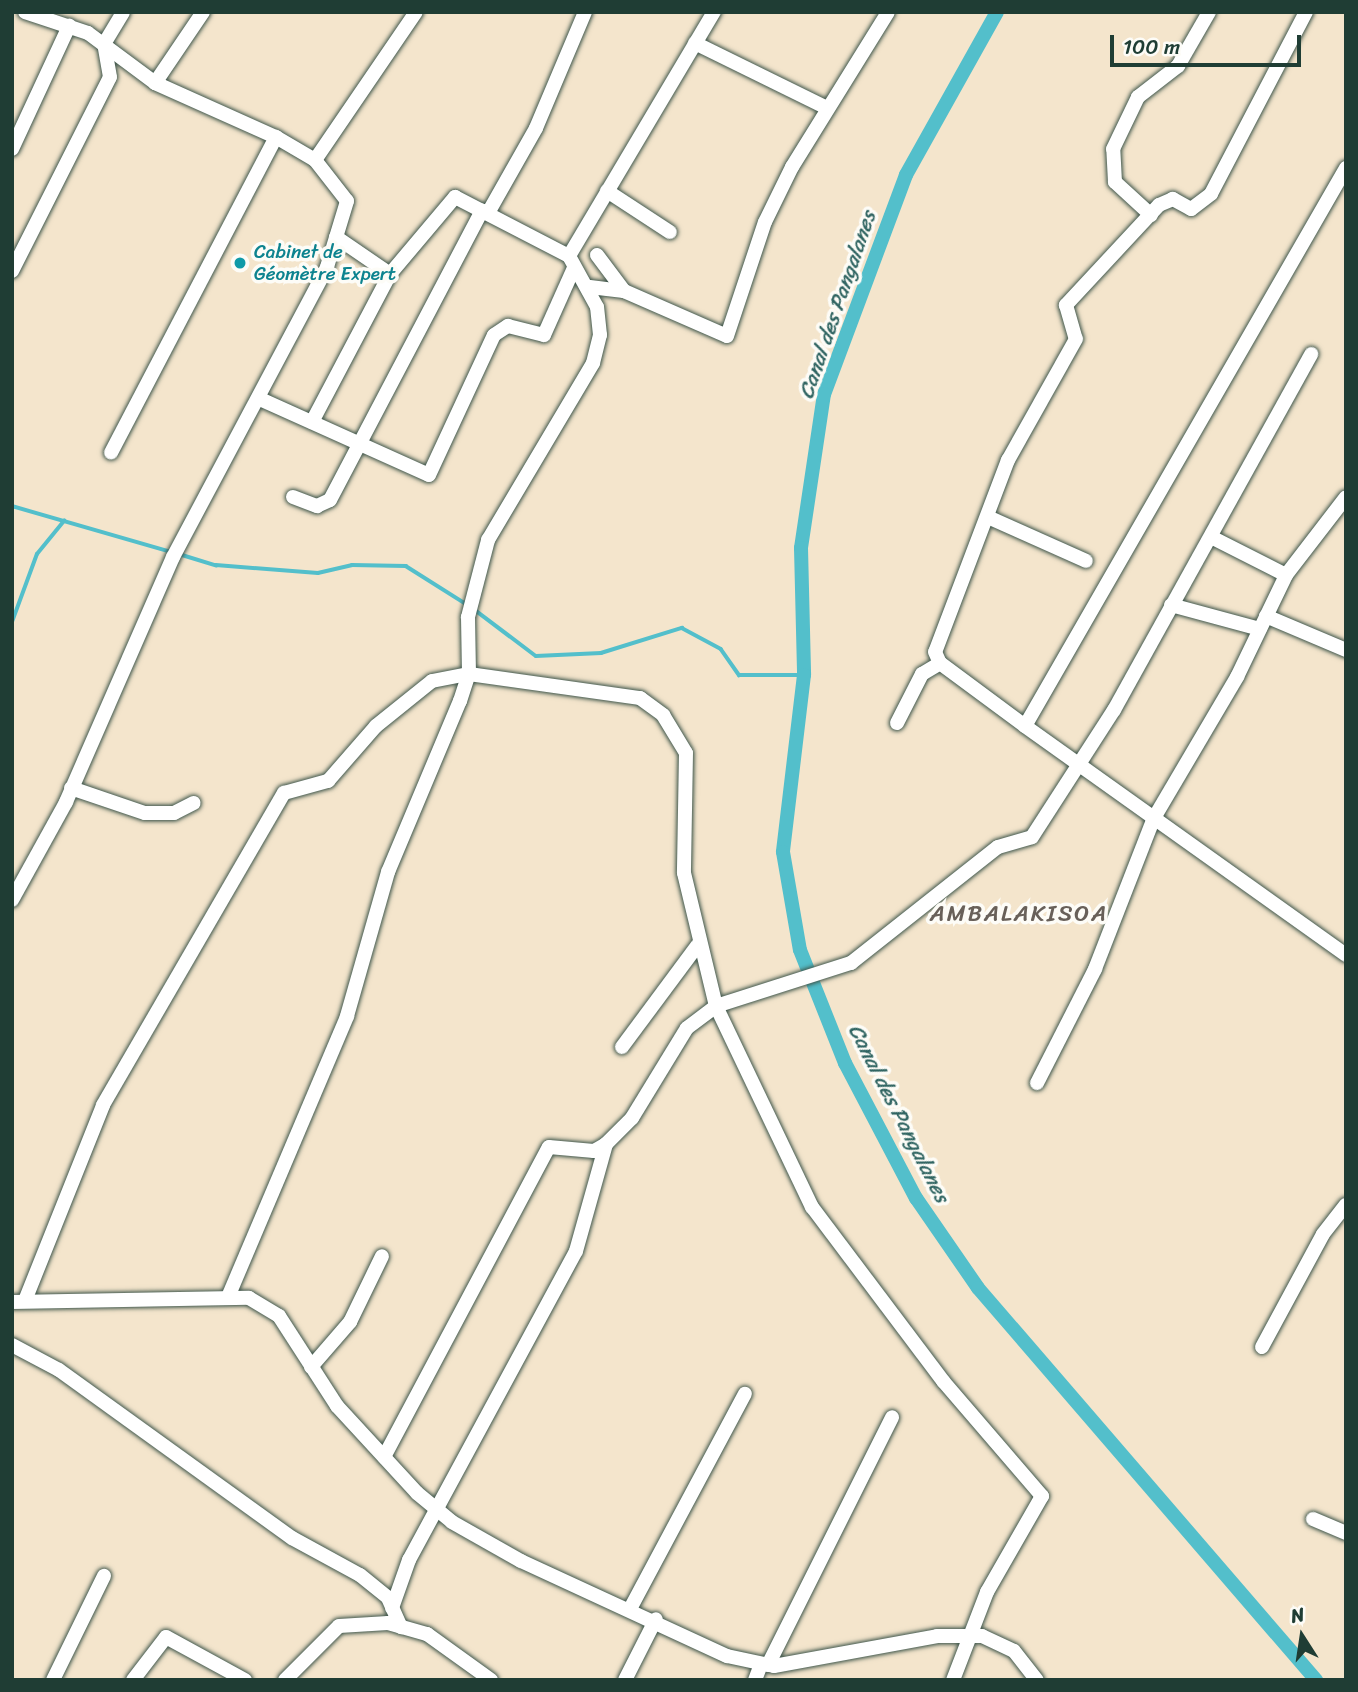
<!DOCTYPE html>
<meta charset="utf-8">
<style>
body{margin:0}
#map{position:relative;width:1358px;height:1692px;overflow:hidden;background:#f4e5cc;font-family:Sriracha,sans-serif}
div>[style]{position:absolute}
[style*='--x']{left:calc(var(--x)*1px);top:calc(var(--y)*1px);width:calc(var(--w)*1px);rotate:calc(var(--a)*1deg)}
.stream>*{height:3.5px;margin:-1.75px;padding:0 1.75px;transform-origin:1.75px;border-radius:1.75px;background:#53bfcb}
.canal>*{height:14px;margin:-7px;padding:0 7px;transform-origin:7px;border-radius:7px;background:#53bfcb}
.roads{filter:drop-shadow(0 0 2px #3f564b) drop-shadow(0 0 2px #3f564b)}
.minor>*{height:14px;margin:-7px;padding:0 7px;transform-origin:7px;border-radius:7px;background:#fff}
.dots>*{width:19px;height:19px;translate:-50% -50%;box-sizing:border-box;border:4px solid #fdfcf7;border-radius:50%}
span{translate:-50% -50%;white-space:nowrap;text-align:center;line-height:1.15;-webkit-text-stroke:7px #fdfcf7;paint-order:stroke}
.culture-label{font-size:19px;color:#0d838f}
.left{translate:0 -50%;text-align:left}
.water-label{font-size:21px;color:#2f6461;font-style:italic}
.quarter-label{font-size:23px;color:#686059;letter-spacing:2px}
.frame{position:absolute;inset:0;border:14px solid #1f3d34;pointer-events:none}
.north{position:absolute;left:1267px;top:1601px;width:70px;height:70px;-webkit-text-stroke:5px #fdfcf7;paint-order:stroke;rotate:348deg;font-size:19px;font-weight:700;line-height:28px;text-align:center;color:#1f3d34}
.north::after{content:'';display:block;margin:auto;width:24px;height:32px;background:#1f3d34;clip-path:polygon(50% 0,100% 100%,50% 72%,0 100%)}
.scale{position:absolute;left:1110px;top:35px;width:191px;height:32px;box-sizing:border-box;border:4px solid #1f3d34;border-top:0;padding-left:9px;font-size:21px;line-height:24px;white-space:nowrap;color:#1f3d34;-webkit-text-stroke:5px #fdfcf7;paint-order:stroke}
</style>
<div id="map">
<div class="stream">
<i style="--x:12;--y:506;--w:166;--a:16.1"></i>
<i style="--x:179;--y:554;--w:39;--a:17"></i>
<i style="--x:216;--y:565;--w:102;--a:4.5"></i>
<i style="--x:318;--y:573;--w:35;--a:-13"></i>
<i style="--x:352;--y:565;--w:54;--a:1.1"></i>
<i style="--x:406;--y:566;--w:71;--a:32.3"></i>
<i style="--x:475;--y:610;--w:76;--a:37"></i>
<i style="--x:536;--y:656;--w:65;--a:-2.6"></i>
<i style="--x:601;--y:653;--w:85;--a:-17.2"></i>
<i style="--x:682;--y:628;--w:44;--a:28.3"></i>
<i style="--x:721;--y:649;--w:32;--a:55"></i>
<i style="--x:739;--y:675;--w:65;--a:0"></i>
<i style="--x:12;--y:622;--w:72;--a:-69.8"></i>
<i style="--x:37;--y:554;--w:43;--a:-50.7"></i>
</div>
<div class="canal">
<i style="--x:997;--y:12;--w:187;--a:119.2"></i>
<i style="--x:906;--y:175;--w:234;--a:110.5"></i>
<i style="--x:824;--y:394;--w:156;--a:98.5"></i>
<i style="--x:801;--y:548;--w:127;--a:88.6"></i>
<i style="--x:804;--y:675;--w:178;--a:96.8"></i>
<i style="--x:783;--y:852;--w:99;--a:80.2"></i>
<i style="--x:800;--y:950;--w:122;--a:68.3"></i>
<i style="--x:845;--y:1063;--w:153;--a:62.3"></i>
<i style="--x:916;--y:1198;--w:109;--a:55.4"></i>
<i style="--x:978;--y:1288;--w:518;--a:49.23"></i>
</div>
<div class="roads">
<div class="minor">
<i style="--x:25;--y:12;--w:66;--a:18.4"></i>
<i style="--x:88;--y:33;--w:84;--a:36.7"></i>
<i style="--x:155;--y:83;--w:133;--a:24.1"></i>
<i style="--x:1306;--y:12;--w:205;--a:117.6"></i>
<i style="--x:1211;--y:194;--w:25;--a:143"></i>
<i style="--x:1191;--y:209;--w:21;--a:-151"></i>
<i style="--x:1173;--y:199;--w:15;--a:157"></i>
<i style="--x:1159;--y:205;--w:137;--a:132.9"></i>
<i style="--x:1066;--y:305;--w:35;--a:74"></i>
<i style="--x:1076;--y:339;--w:139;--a:119.3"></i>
<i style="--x:1008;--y:460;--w:205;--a:110.8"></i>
<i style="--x:935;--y:652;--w:12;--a:66"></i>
<i style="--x:940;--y:663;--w:106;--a:36.5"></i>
<i style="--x:1025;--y:726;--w:394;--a:35.5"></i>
<i style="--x:695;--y:43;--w:147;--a:26.2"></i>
<i style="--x:155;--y:83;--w:86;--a:-55.9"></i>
<i style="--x:12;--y:149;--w:136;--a:-65.1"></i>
<i style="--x:315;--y:160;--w:179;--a:-55.7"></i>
<i style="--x:607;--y:191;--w:75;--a:33.1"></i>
<i style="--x:488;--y:213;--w:98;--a:-60.5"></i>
<i style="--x:536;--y:128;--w:126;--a:-67.1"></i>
<i style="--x:1151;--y:215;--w:49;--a:-137.5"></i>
<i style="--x:1115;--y:182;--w:33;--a:-93"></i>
<i style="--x:1113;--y:149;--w:58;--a:-64.3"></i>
<i style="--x:1138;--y:97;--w:51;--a:-37.8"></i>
<i style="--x:1178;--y:66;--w:62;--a:-60.1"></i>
<i style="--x:336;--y:237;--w:65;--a:34.4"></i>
<i style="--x:390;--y:274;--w:101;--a:-49.8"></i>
<i style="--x:455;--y:197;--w:128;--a:27.4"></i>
<i style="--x:597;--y:255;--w:45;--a:53.1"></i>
<i style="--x:624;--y:291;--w:112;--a:23.6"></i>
<i style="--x:727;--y:336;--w:120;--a:-71.6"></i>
<i style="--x:765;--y:222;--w:61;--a:-63.9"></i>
<i style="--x:792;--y:167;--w:182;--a:-58.2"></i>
<i style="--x:12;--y:271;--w:217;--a:-63.2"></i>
<i style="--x:110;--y:77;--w:34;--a:-100"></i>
<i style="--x:104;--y:44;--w:37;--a:-59"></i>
<i style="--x:590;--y:287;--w:34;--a:7"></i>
<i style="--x:260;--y:399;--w:185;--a:24.2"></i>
<i style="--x:429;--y:475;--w:154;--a:-65.1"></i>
<i style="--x:494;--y:335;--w:17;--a:-33"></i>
<i style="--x:508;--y:326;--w:37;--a:14"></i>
<i style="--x:544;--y:335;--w:73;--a:-65.9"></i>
<i style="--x:312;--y:422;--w:167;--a:-62.2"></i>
<i style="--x:293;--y:497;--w:26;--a:21"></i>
<i style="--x:317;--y:506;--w:14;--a:-25"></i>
<i style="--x:330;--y:500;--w:327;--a:-62.3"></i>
<i style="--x:990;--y:518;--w:105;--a:24.1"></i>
<i style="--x:1211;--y:537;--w:84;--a:26.9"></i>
<i style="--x:1171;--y:605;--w:92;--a:15.1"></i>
<i style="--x:1266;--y:616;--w:87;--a:23"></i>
<i style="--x:897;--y:723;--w:55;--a:-63"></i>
<i style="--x:922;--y:674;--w:21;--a:-31"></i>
<i style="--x:1025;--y:726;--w:644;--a:-60.09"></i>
<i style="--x:71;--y:788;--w:78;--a:18.7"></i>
<i style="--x:145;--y:813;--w:29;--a:0"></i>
<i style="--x:174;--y:813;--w:22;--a:-27"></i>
<i style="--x:12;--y:900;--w:112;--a:-61.1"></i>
<i style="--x:66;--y:802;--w:267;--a:-66.4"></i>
<i style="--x:173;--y:557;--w:328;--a:-62"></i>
<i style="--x:327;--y:267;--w:69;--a:-73.1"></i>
<i style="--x:347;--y:201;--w:52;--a:-128"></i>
<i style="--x:315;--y:160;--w:45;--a:-149.5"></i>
<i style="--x:276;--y:137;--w:356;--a:117.6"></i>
<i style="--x:622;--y:1047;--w:126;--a:-53.4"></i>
<i style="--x:1037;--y:1083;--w:128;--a:-63"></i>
<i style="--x:1095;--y:969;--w:162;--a:-68.7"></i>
<i style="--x:1154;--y:818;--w:164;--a:-59.5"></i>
<i style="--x:1237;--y:677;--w:113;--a:-64.3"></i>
<i style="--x:1286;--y:575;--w:98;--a:-52.4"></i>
<i style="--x:228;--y:1297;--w:305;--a:-67"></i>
<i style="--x:347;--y:1016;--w:150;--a:-74.1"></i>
<i style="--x:388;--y:872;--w:186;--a:-67.2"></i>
<i style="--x:460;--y:701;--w:28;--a:-72"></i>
<i style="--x:469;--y:674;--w:57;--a:-91"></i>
<i style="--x:468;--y:617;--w:80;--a:-75.4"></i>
<i style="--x:488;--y:540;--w:206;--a:-59.3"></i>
<i style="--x:593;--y:363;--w:29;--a:-76"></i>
<i style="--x:600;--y:335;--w:28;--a:-96"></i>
<i style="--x:597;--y:307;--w:58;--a:-118.8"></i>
<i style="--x:569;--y:256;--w:284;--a:-59.3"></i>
<i style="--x:26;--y:1298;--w:208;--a:-68.2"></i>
<i style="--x:103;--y:1105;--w:361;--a:-59.9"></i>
<i style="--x:284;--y:793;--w:46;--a:-15.3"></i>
<i style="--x:328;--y:781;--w:73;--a:-48.9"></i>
<i style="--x:376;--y:726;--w:72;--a:-38.8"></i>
<i style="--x:432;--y:681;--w:38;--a:-11"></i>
<i style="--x:469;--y:674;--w:173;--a:8"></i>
<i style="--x:640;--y:698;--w:29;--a:36"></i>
<i style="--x:663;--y:715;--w:44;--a:58.8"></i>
<i style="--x:686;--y:753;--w:120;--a:91"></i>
<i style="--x:684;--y:873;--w:137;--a:76.5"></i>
<i style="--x:716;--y:1006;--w:223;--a:64.5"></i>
<i style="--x:812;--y:1207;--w:218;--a:53"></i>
<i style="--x:943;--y:1381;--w:152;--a:49.3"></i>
<i style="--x:1042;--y:1496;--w:111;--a:119.8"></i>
<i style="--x:987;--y:1592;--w:94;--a:111.1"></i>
<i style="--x:12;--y:1302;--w:237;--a:-1"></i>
<i style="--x:249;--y:1298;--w:35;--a:31"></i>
<i style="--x:279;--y:1316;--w:107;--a:57.2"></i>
<i style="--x:337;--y:1406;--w:118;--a:47.4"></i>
<i style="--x:417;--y:1493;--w:45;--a:39.6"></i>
<i style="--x:452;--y:1522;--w:79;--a:29.5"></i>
<i style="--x:521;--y:1561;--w:227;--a:24.8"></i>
<i style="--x:727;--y:1656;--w:48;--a:12"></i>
<i style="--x:774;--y:1666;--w:166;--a:-10.4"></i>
<i style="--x:937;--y:1636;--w:45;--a:0"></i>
<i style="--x:982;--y:1636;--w:35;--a:25"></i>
<i style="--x:1014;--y:1651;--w:37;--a:52"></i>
<i style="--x:12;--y:1345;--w:53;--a:28"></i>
<i style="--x:59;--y:1370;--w:287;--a:35.8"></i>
<i style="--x:292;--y:1538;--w:77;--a:28.6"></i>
<i style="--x:360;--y:1575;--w:36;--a:39"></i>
<i style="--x:388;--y:1598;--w:32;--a:66"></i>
<i style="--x:1262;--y:1347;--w:128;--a:-61.6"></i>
<i style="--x:1323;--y:1234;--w:37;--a:-52"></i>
<i style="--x:311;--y:1367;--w:60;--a:-49.1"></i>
<i style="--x:350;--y:1322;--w:73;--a:-64.1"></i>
<i style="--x:384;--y:1457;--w:351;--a:-62"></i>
<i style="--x:549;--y:1147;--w:45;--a:5.1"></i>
<i style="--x:594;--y:1151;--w:14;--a:-30"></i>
<i style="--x:606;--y:1144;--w:37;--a:-45"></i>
<i style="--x:632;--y:1118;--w:105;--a:-58.6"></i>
<i style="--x:687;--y:1028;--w:36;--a:-37"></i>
<i style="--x:716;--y:1006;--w:142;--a:-17.7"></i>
<i style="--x:851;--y:963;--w:187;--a:-38.3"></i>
<i style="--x:998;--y:847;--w:35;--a:-16"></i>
<i style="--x:1032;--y:837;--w:151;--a:-57.2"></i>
<i style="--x:1114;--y:710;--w:407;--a:-61"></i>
<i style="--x:1313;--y:1519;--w:36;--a:23"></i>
<i style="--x:392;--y:1608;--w:51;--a:-70.5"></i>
<i style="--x:409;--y:1560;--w:351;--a:-61.6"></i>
<i style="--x:576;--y:1251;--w:111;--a:-74.3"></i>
<i style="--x:630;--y:1609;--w:244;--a:-61.9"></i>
<i style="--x:768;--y:1665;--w:277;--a:-63.4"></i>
<i style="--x:53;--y:1680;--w:116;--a:-63.9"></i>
<i style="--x:133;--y:1680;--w:54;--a:-52.5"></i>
<i style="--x:166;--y:1637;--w:90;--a:28.6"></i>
<i style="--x:285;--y:1680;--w:76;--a:-45"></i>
<i style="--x:339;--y:1626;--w:49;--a:-3.5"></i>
<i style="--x:388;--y:1623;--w:41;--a:15.8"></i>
<i style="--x:427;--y:1634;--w:79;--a:35.7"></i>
<i style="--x:625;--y:1680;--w:68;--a:-63.1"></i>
<i style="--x:755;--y:1680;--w:17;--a:-69"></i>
</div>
</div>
<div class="dots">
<i style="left:240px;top:263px;background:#0f9aa8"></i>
</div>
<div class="culture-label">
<span class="left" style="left:254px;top:263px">Cabinet de<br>Géomètre Expert</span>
</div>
<div class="water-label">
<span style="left:837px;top:305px;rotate:-71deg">Canal des Pangalanes</span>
<span style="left:899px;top:1113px;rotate:63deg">Canal des Pangalanes</span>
</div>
<div class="quarter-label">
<span style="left:1019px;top:914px">AMBALAKISOA</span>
</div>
<div class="frame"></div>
<div class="north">N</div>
<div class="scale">100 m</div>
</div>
